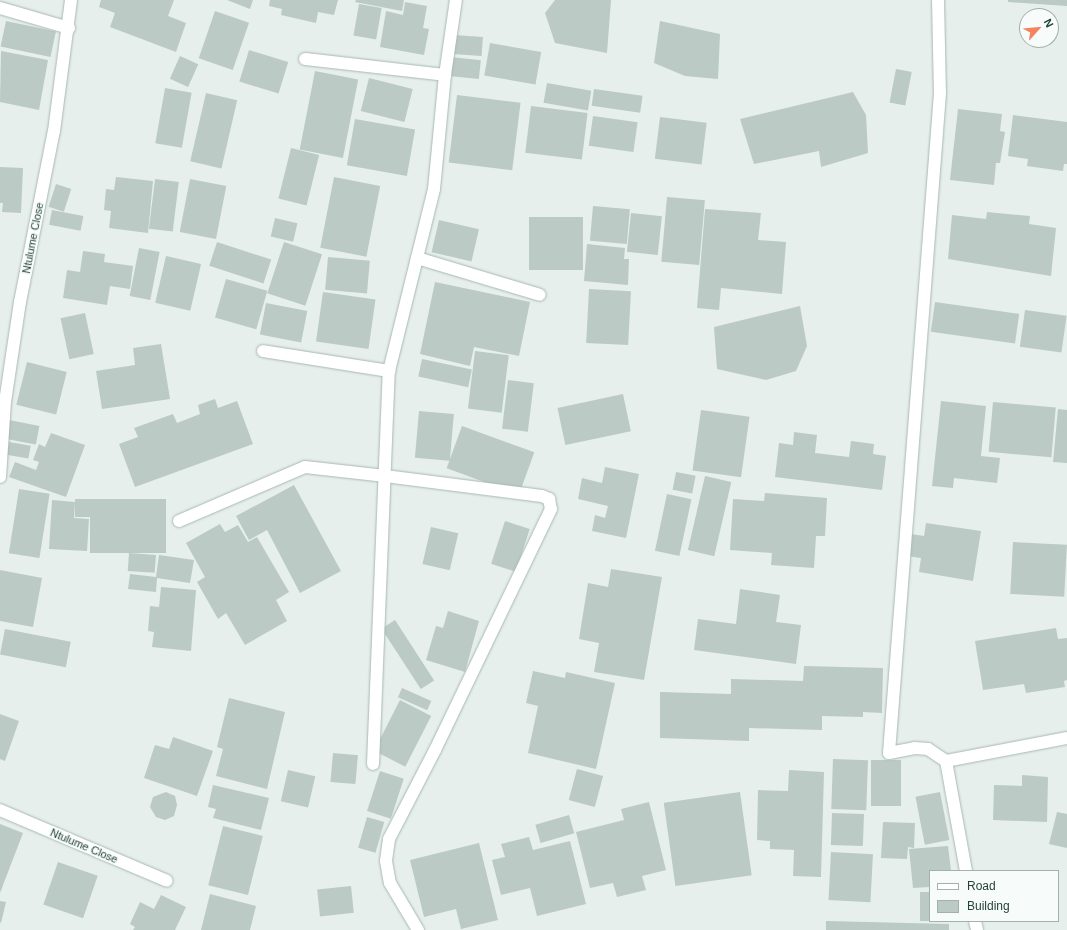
<!DOCTYPE html>
<style>
body{margin:0}
#map{position:relative;width:1067px;height:930px;overflow:hidden;background:#e6efeb;font-family:Arial,sans-serif}
div>[style]{position:absolute}
[style*='--x']{left:calc(var(--x)*1px);top:calc(var(--y)*1px);width:calc(var(--w)*1px);rotate:calc(var(--a)*1deg)}
.building>*{inset:0;background:#bbcac4;transform-origin:0 0}
.roads{filter:drop-shadow(0 0 1px #a8b8b2) drop-shadow(0 0 1px #a8b8b2)}
.service>*{height:12px;margin:-6px;padding:0 6px;transform-origin:6px;border-radius:6px;background:#fff}
.minor>*{height:12px;margin:-6px;padding:0 6px;transform-origin:6px;border-radius:6px;background:#fff}
span{translate:-50% -50%;white-space:nowrap;text-align:center;line-height:1.15;-webkit-text-stroke:3.5px #f7fbf9;paint-order:stroke}
.street-label{font-size:11px;color:#24423a}
.legend{position:absolute;left:929px;top:870px;width:130px;height:52px;box-sizing:border-box;background:#f7fbf9;border:1px solid #a3b1ad;margin:0;padding:5px 7px;list-style:none;font-size:12px;color:#24423a}
.legend li{display:flex;align-items:center;gap:8px;height:20px}
.legend b{width:20px;border:1px solid #a3b1ad}
.north{position:absolute;left:1019px;top:8px;width:40px;height:40px;box-sizing:border-box;background:#f7fbf9;border:1px solid #a3b1ad;border-radius:50%;rotate:63deg;font-size:11px;font-weight:700;line-height:16px;text-align:center;color:#24423a}
.north::after{content:'';display:block;margin:auto;width:14px;height:18px;background:#f4845f;clip-path:polygon(50% 0,100% 100%,50% 72%,0 100%)}
</style>
<div id="map">
<div class="building">
<i style="clip-path:polygon(101px 0,174px 0,168px 16px,186px 23px,176px 52px,110px 27px,115px 13px,99px 7px)"></i>
<i style="clip-path:polygon(227px 0,253px 0,250px 9px)"></i>
<i style="clip-path:polygon(270px 0,338px 0,334px 15px,318px 12px,316px 23px,281px 15px,282px 9px,269px 6px)"></i>
<i style="clip-path:polygon(356px 0,404px 0,402px 11px,355px 2px)"></i>
<i style="clip-path:polygon(555px 0,611px 0,607px 53px,555px 43px,545px 13px)"></i>
<i style="clip-path:polygon(1008px 0,1067px 0,1067px 6px,1008px 2px)"></i>
<i style="clip-path:polygon(405px 2px,427px 6px,423px 28px,429px 29px,424px 55px,380px 47px,386px 11px,403px 15px)"></i>
<i style="left:359px;top:4px;width:23px;height:32px;rotate:10deg"></i>
<i style="left:215px;top:11px;width:36px;height:50px;rotate:19deg"></i>
<i style="left:6px;top:21px;width:51px;height:26px;rotate:12deg"></i>
<i style="clip-path:polygon(660px 21px,720px 34px,718px 79px,685px 76px,654px 63px)"></i>
<i style="left:454px;top:35px;width:29px;height:19px;rotate:4deg"></i>
<i style="left:490px;top:43px;width:52px;height:33px;rotate:10deg"></i>
<i style="left:249px;top:50px;width:41px;height:33px;rotate:17deg"></i>
<i style="clip-path:polygon(1px 51px,48px 60px,39px 110px,0 102px)"></i>
<i style="left:180px;top:56px;width:20px;height:25px;rotate:24deg"></i>
<i style="left:451px;top:57px;width:30px;height:19px;rotate:6deg"></i>
<i style="left:896px;top:69px;width:16px;height:34px;rotate:11deg"></i>
<i style="left:315px;top:71px;width:44px;height:80px;rotate:11deg"></i>
<i style="left:369px;top:78px;width:45px;height:34px;rotate:14deg"></i>
<i style="left:547px;top:83px;width:45px;height:20px;rotate:10deg"></i>
<i style="left:165px;top:88px;width:27px;height:56px;rotate:10deg"></i>
<i style="left:594px;top:89px;width:49px;height:17px;rotate:8deg"></i>
<i style="clip-path:polygon(853px 92px,866px 115px,868px 153px,821px 167px,819px 151px,754px 164px,740px 119px)"></i>
<i style="left:206px;top:93px;width:32px;height:70px;rotate:13deg"></i>
<i style="left:457px;top:95px;width:64px;height:68px;rotate:7deg"></i>
<i style="left:531px;top:106px;width:57px;height:47px;rotate:7deg"></i>
<i style="clip-path:polygon(958px 109px,1002px 114px,1000px 131px,1005px 132px,1000px 163px,996px 163px,994px 185px,950px 180px)"></i>
<i style="clip-path:polygon(1013px 115px,1067px 122px,1067px 164px,1064px 164px,1063px 171px,1027px 166px,1028px 159px,1008px 156px)"></i>
<i style="left:593px;top:116px;width:45px;height:30px;rotate:8deg"></i>
<i style="left:660px;top:117px;width:47px;height:42px;rotate:7deg"></i>
<i style="left:355px;top:119px;width:61px;height:47px;rotate:10deg"></i>
<i style="left:291px;top:148px;width:29px;height:52px;rotate:14deg"></i>
<i style="clip-path:polygon(0 167px,23px 168px,21px 213px,2px 212px,3px 203px,0 203px)"></i>
<i style="clip-path:polygon(116px 177px,153px 181px,148px 233px,109px 228px,111px 211px,104px 210px,106px 189px,114px 190px)"></i>
<i style="left:334px;top:177px;width:47px;height:72px;rotate:11deg"></i>
<i style="left:155px;top:179px;width:24px;height:50px;rotate:7deg"></i>
<i style="left:190px;top:179px;width:37px;height:54px;rotate:11deg"></i>
<i style="left:56px;top:184px;width:16px;height:24px;rotate:18deg"></i>
<i style="left:667px;top:197px;width:38px;height:65px;rotate:5deg"></i>
<i style="left:593px;top:206px;width:37px;height:35px;rotate:5deg"></i>
<i style="clip-path:polygon(705px 209px,761px 213px,758px 240px,786px 242px,782px 294px,721px 288px,719px 310px,697px 308px)"></i>
<i style="left:52px;top:210px;width:32px;height:15px;rotate:11deg"></i>
<i style="clip-path:polygon(987px 212px,1030px 216px,1029px 224px,1056px 228px,1051px 276px,948px 259px,952px 215px,986px 219px)"></i>
<i style="left:631px;top:213px;width:31px;height:39px;rotate:6deg"></i>
<i style="left:529px;top:217px;width:54px;height:53px"></i>
<i style="left:275px;top:218px;width:23px;height:19px;rotate:13deg"></i>
<i style="left:439px;top:220px;width:41px;height:33px;rotate:13deg"></i>
<i style="left:217px;top:242px;width:57px;height:25px;rotate:18deg"></i>
<i style="left:284px;top:242px;width:40px;height:54px;rotate:18deg"></i>
<i style="clip-path:polygon(587px 244px,625px 248px,624px 259px,629px 259px,628px 285px,584px 281px)"></i>
<i style="left:139px;top:248px;width:21px;height:49px;rotate:11deg"></i>
<i style="clip-path:polygon(83px 251px,105px 254px,104px 262px,133px 266px,130px 289px,110px 286px,107px 305px,63px 298px,67px 270px,80px 272px)"></i>
<i style="left:166px;top:256px;width:36px;height:48px;rotate:13deg"></i>
<i style="left:328px;top:257px;width:42px;height:33px;rotate:5deg"></i>
<i style="left:226px;top:279px;width:43px;height:40px;rotate:16deg"></i>
<i style="clip-path:polygon(435px 282px,530px 302px,519px 356px,474px 347px,470px 366px,420px 354px)"></i>
<i style="left:589px;top:289px;width:42px;height:54px;rotate:3deg"></i>
<i style="left:323px;top:292px;width:53px;height:50px;rotate:8deg"></i>
<i style="left:935px;top:302px;width:85px;height:30px;rotate:8deg"></i>
<i style="left:266px;top:303px;width:42px;height:32px;rotate:11deg"></i>
<i style="clip-path:polygon(800px 306px,807px 346px,796px 371px,766px 380px,717px 369px,714px 327px)"></i>
<i style="left:1025px;top:310px;width:42px;height:37px;rotate:8deg"></i>
<i style="left:85px;top:313px;width:42px;height:25px;rotate:78deg"></i>
<i style="clip-path:polygon(161px 344px,170px 399px,102px 409px,96px 371px,135px 365px,133px 348px)"></i>
<i style="left:475px;top:351px;width:34px;height:58px;rotate:7deg"></i>
<i style="left:422px;top:359px;width:51px;height:18px;rotate:12deg"></i>
<i style="left:27px;top:362px;width:41px;height:44px;rotate:14deg"></i>
<i style="left:508px;top:380px;width:26px;height:49px;rotate:7deg"></i>
<i style="left:623px;top:394px;width:38px;height:67px;rotate:78deg"></i>
<i style="clip-path:polygon(215px 399px,218px 408px,237px 401px,253px 444px,135px 487px,119px 444px,138px 437px,134px 428px,173px 414px,177px 423px,200px 414px,198px 405px)"></i>
<i style="clip-path:polygon(941px 401px,986px 406px,981px 456px,1000px 458px,997px 483px,954px 478px,953px 488px,932px 486px)"></i>
<i style="left:993px;top:402px;width:63px;height:50px;rotate:5deg"></i>
<i style="clip-path:polygon(1058px 409px,1067px 410px,1067px 463px,1053px 462px)"></i>
<i style="left:701px;top:410px;width:49px;height:61px;rotate:8deg"></i>
<i style="left:419px;top:411px;width:35px;height:47px;rotate:5deg"></i>
<i style="left:9px;top:420px;width:31px;height:19px;rotate:11deg"></i>
<i style="left:462px;top:426px;width:77px;height:45px;rotate:20deg"></i>
<i style="clip-path:polygon(794px 432px,817px 435px,815px 453px,849px 457px,851px 441px,874px 444px,873px 454px,886px 456px,882px 490px,775px 477px,779px 443px,793px 445px)"></i>
<i style="clip-path:polygon(51px 433px,85px 445px,66px 497px,9px 477px,15px 462px,36px 470px,39px 462px,33px 460px,39px 444px,45px 447px)"></i>
<i style="left:9px;top:442px;width:22px;height:13px;rotate:10deg"></i>
<i style="clip-path:polygon(605px 467px,639px 474px,626px 538px,592px 531px,595px 515px,605px 518px,608px 506px,578px 499px,582px 478px,602px 483px)"></i>
<i style="left:676px;top:472px;width:20px;height:18px;rotate:11deg"></i>
<i style="left:705px;top:476px;width:27px;height:76px;rotate:13deg"></i>
<i style="clip-path:polygon(294px 485px,341px 571px,300px 593px,267px 530px,249px 540px,236px 516px)"></i>
<i style="left:19px;top:489px;width:31px;height:65px;rotate:9deg"></i>
<i style="clip-path:polygon(765px 493px,827px 498px,825px 536px,816px 536px,814px 568px,771px 565px,772px 553px,730px 550px,733px 499px,764px 501px)"></i>
<i style="left:667px;top:494px;width:25px;height:58px;rotate:12deg"></i>
<i style="clip-path:polygon(75px 499px,166px 499px,166px 553px,90px 553px,90px 517px,75px 517px)"></i>
<i style="clip-path:polygon(52px 500px,75px 502px,74px 518px,89px 519px,87px 551px,49px 549px)"></i>
<i style="left:505px;top:521px;width:26px;height:45px;rotate:18deg"></i>
<i style="clip-path:polygon(926px 523px,981px 531px,973px 581px,919px 572px,921px 558px,907px 556px,911px 534px,924px 536px)"></i>
<i style="clip-path:polygon(220px 524px,225px 532px,238px 525px,248px 542px,257px 537px,289px 592px,276px 600px,287px 621px,245px 645px,226px 613px,218px 619px,197px 582px,205px 577px,186px 543px)"></i>
<i style="left:431px;top:527px;width:28px;height:38px;rotate:13deg"></i>
<i style="left:1013px;top:542px;width:54px;height:52px;rotate:3deg"></i>
<i style="left:129px;top:553px;width:27px;height:18px;rotate:4deg"></i>
<i style="clip-path:polygon(159px 555px,194px 560px,190px 583px,157px 578px,156px 592px,128px 589px,130px 574px,156px 577px)"></i>
<i style="clip-path:polygon(611px 569px,662px 577px,644px 680px,594px 672px,599px 643px,579px 639px,588px 583px,608px 587px)"></i>
<i style="clip-path:polygon(0 570px,42px 578px,33px 627px,0 621px)"></i>
<i style="clip-path:polygon(161px 587px,196px 590px,191px 651px,152px 647px,154px 632px,148px 631px,150px 606px,159px 607px)"></i>
<i style="clip-path:polygon(740px 589px,780px 595px,776px 622px,801px 625px,796px 664px,694px 650px,698px 619px,736px 624px)"></i>
<i style="clip-path:polygon(448px 611px,479px 621px,465px 672px,426px 660px,436px 626px,443px 628px)"></i>
<i style="left:395px;top:620px;width:72px;height:16px;rotate:57deg"></i>
<i style="clip-path:polygon(1056px 628px,1058px 639px,1067px 638px,1067px 680px,1064px 681px,1065px 687px,1026px 693px,1024px 684px,983px 690px,975px 641px)"></i>
<i style="left:5px;top:629px;width:67px;height:26px;rotate:11deg"></i>
<i style="clip-path:polygon(804px 666px,883px 668px,882px 713px,863px 712px,863px 717px,822px 716px,822px 730px,749px 728px,749px 741px,660px 738px,660px 692px,731px 694px,731px 679px,803px 681px)"></i>
<i style="clip-path:polygon(533px 671px,565px 678px,566px 672px,615px 683px,596px 769px,528px 753px,538px 706px,526px 703px)"></i>
<i style="left:402px;top:688px;width:32px;height:10px;rotate:24deg"></i>
<i style="clip-path:polygon(229px 698px,285px 712px,267px 789px,216px 776px,223px 749px,217px 747px)"></i>
<i style="left:400px;top:700px;width:35px;height:57px;rotate:27deg"></i>
<i style="clip-path:polygon(0 714px,19px 721px,5px 761px,0 759px)"></i>
<i style="clip-path:polygon(173px 737px,213px 751px,197px 796px,144px 778px,155px 745px,169px 749px)"></i>
<i style="left:333px;top:753px;width:25px;height:29px;rotate:5deg"></i>
<i style="left:833px;top:759px;width:35px;height:50px;rotate:2deg"></i>
<i style="left:871px;top:760px;width:30px;height:46px"></i>
<i style="left:577px;top:769px;width:27px;height:32px;rotate:15deg"></i>
<i style="left:288px;top:770px;width:28px;height:32px;rotate:13deg"></i>
<i style="clip-path:polygon(789px 770px,824px 772px,821px 877px,793px 876px,794px 850px,770px 849px,770px 841px,757px 840px,758px 790px,788px 791px)"></i>
<i style="left:380px;top:771px;width:25px;height:42px;rotate:18deg"></i>
<i style="clip-path:polygon(1022px 775px,1048px 777px,1047px 822px,993px 820px,994px 785px,1022px 786px)"></i>
<i style="clip-path:polygon(213px 785px,269px 798px,261px 830px,213px 818px,216px 809px,208px 807px)"></i>
<i style="clip-path:polygon(166px 792px,175px 796px,177px 805px,174px 816px,165px 820px,156px 817px,150px 807px,153px 797px)"></i>
<i style="left:740px;top:792px;width:84px;height:77px;rotate:82deg"></i>
<i style="left:940px;top:792px;width:49px;height:25px;rotate:79deg"></i>
<i style="clip-path:polygon(649px 802px,666px 870px,642px 876px,646px 890px,617px 897px,613px 883px,590px 888px,576px 832px,624px 820px,621px 809px)"></i>
<i style="clip-path:polygon(1057px 812px,1067px 814px,1067px 848px,1049px 844px)"></i>
<i style="left:832px;top:813px;width:32px;height:32px;rotate:2deg"></i>
<i style="left:569px;top:815px;width:19px;height:35px;rotate:74deg"></i>
<i style="left:367px;top:817px;width:18px;height:32px;rotate:16deg"></i>
<i style="clip-path:polygon(883px 822px,915px 823px,914px 848px,908px 847px,907px 859px,881px 858px)"></i>
<i style="clip-path:polygon(0 824px,23px 833px,0 893px)"></i>
<i style="left:223px;top:826px;width:41px;height:61px;rotate:14deg"></i>
<i style="clip-path:polygon(529px 837px,533px 850px,570px 841px,586px 904px,537px 916px,530px 888px,501px 895px,492px 860px,505px 857px,501px 844px)"></i>
<i style="clip-path:polygon(479px 843px,498px 920px,461px 929px,456px 909px,424px 917px,410px 860px)"></i>
<i style="clip-path:polygon(948px 846px,951px 871px,930px 871px,930px 887px,913px 888px,909px 849px)"></i>
<i style="left:831px;top:852px;width:42px;height:48px;rotate:3deg"></i>
<i style="left:58px;top:862px;width:42px;height:45px;rotate:19deg"></i>
<i style="left:351px;top:886px;width:27px;height:34px;rotate:84deg"></i>
<i style="left:920px;top:892px;width:10px;height:29px"></i>
<i style="clip-path:polygon(210px 894px,256px 906px,250px 930px,201px 930px)"></i>
<i style="clip-path:polygon(161px 895px,186px 907px,175px 930px,133px 930px,135px 927px,130px 924px,140px 902px,154px 909px)"></i>
<i style="clip-path:polygon(0 901px,6px 902px,1px 923px,0 922px)"></i>
<i style="clip-path:polygon(826px 921px,949px 924px,949px 930px,826px 930px)"></i>
</div>
<div class="roads">
<div class="service">
<i style="--x:179;--y:521;--w:137;--a:-23.2"></i>
<i style="--x:305;--y:467;--w:81;--a:6.4"></i>
</div>
<div class="minor">
<i style="--x:938;--y:0;--w:93;--a:88.8"></i>
<i style="--x:940;--y:93;--w:662;--a:94.42"></i>
<i style="--x:889;--y:753;--w:26;--a:-11"></i>
<i style="--x:915;--y:748;--w:13;--a:4"></i>
<i style="--x:928;--y:749;--w:22;--a:34"></i>
<i style="--x:946;--y:761;--w:123;--a:-10.8"></i>
<i style="--x:0;--y:8;--w:72;--a:16.2"></i>
<i style="--x:305;--y:59;--w:141;--a:6.5"></i>
<i style="--x:417;--y:258;--w:128;--a:16.7"></i>
<i style="--x:263;--y:351;--w:128;--a:9"></i>
<i style="--x:385;--y:476;--w:158;--a:7.3"></i>
<i style="--x:542;--y:496;--w:8;--a:23"></i>
<i style="--x:549;--y:499;--w:10;--a:79"></i>
<i style="--x:551;--y:509;--w:267;--a:115.7"></i>
<i style="--x:435;--y:750;--w:100;--a:117.3"></i>
<i style="--x:389;--y:839;--w:22;--a:98"></i>
<i style="--x:386;--y:861;--w:22;--a:80"></i>
<i style="--x:390;--y:883;--w:55;--a:59.2"></i>
<i style="--x:0;--y:477;--w:75;--a:-86.2"></i>
<i style="--x:5;--y:402;--w:101;--a:-81.5"></i>
<i style="--x:20;--y:302;--w:174;--a:-78.8"></i>
<i style="--x:54;--y:131;--w:132;--a:-82.6"></i>
<i style="--x:946;--y:761;--w:112;--a:79.7"></i>
<i style="--x:373;--y:764;--w:393;--a:-87.7"></i>
<i style="--x:389;--y:371;--w:187;--a:-76.1"></i>
<i style="--x:434;--y:189;--w:115;--a:-84.5"></i>
<i style="--x:445;--y:75;--w:76;--a:-81.7"></i>
<i style="--x:0;--y:810;--w:181;--a:23"></i>
<i style="--x:975;--y:921;--w:9;--a:77"></i>
</div>
</div>
<div class="street-label">
<span style="left:33px;top:238px;rotate:-79deg">Ntulume Close</span>
<span style="left:84px;top:846px;rotate:23deg">Ntulume Close</span>
</div>
<ul class="legend">
<li><b style="height:5px;background:#fff"></b>Road</li>
<li><b style="height:11px;background:#bbcac4"></b>Building</li>
</ul>
<div class="north">N</div>
</div>
